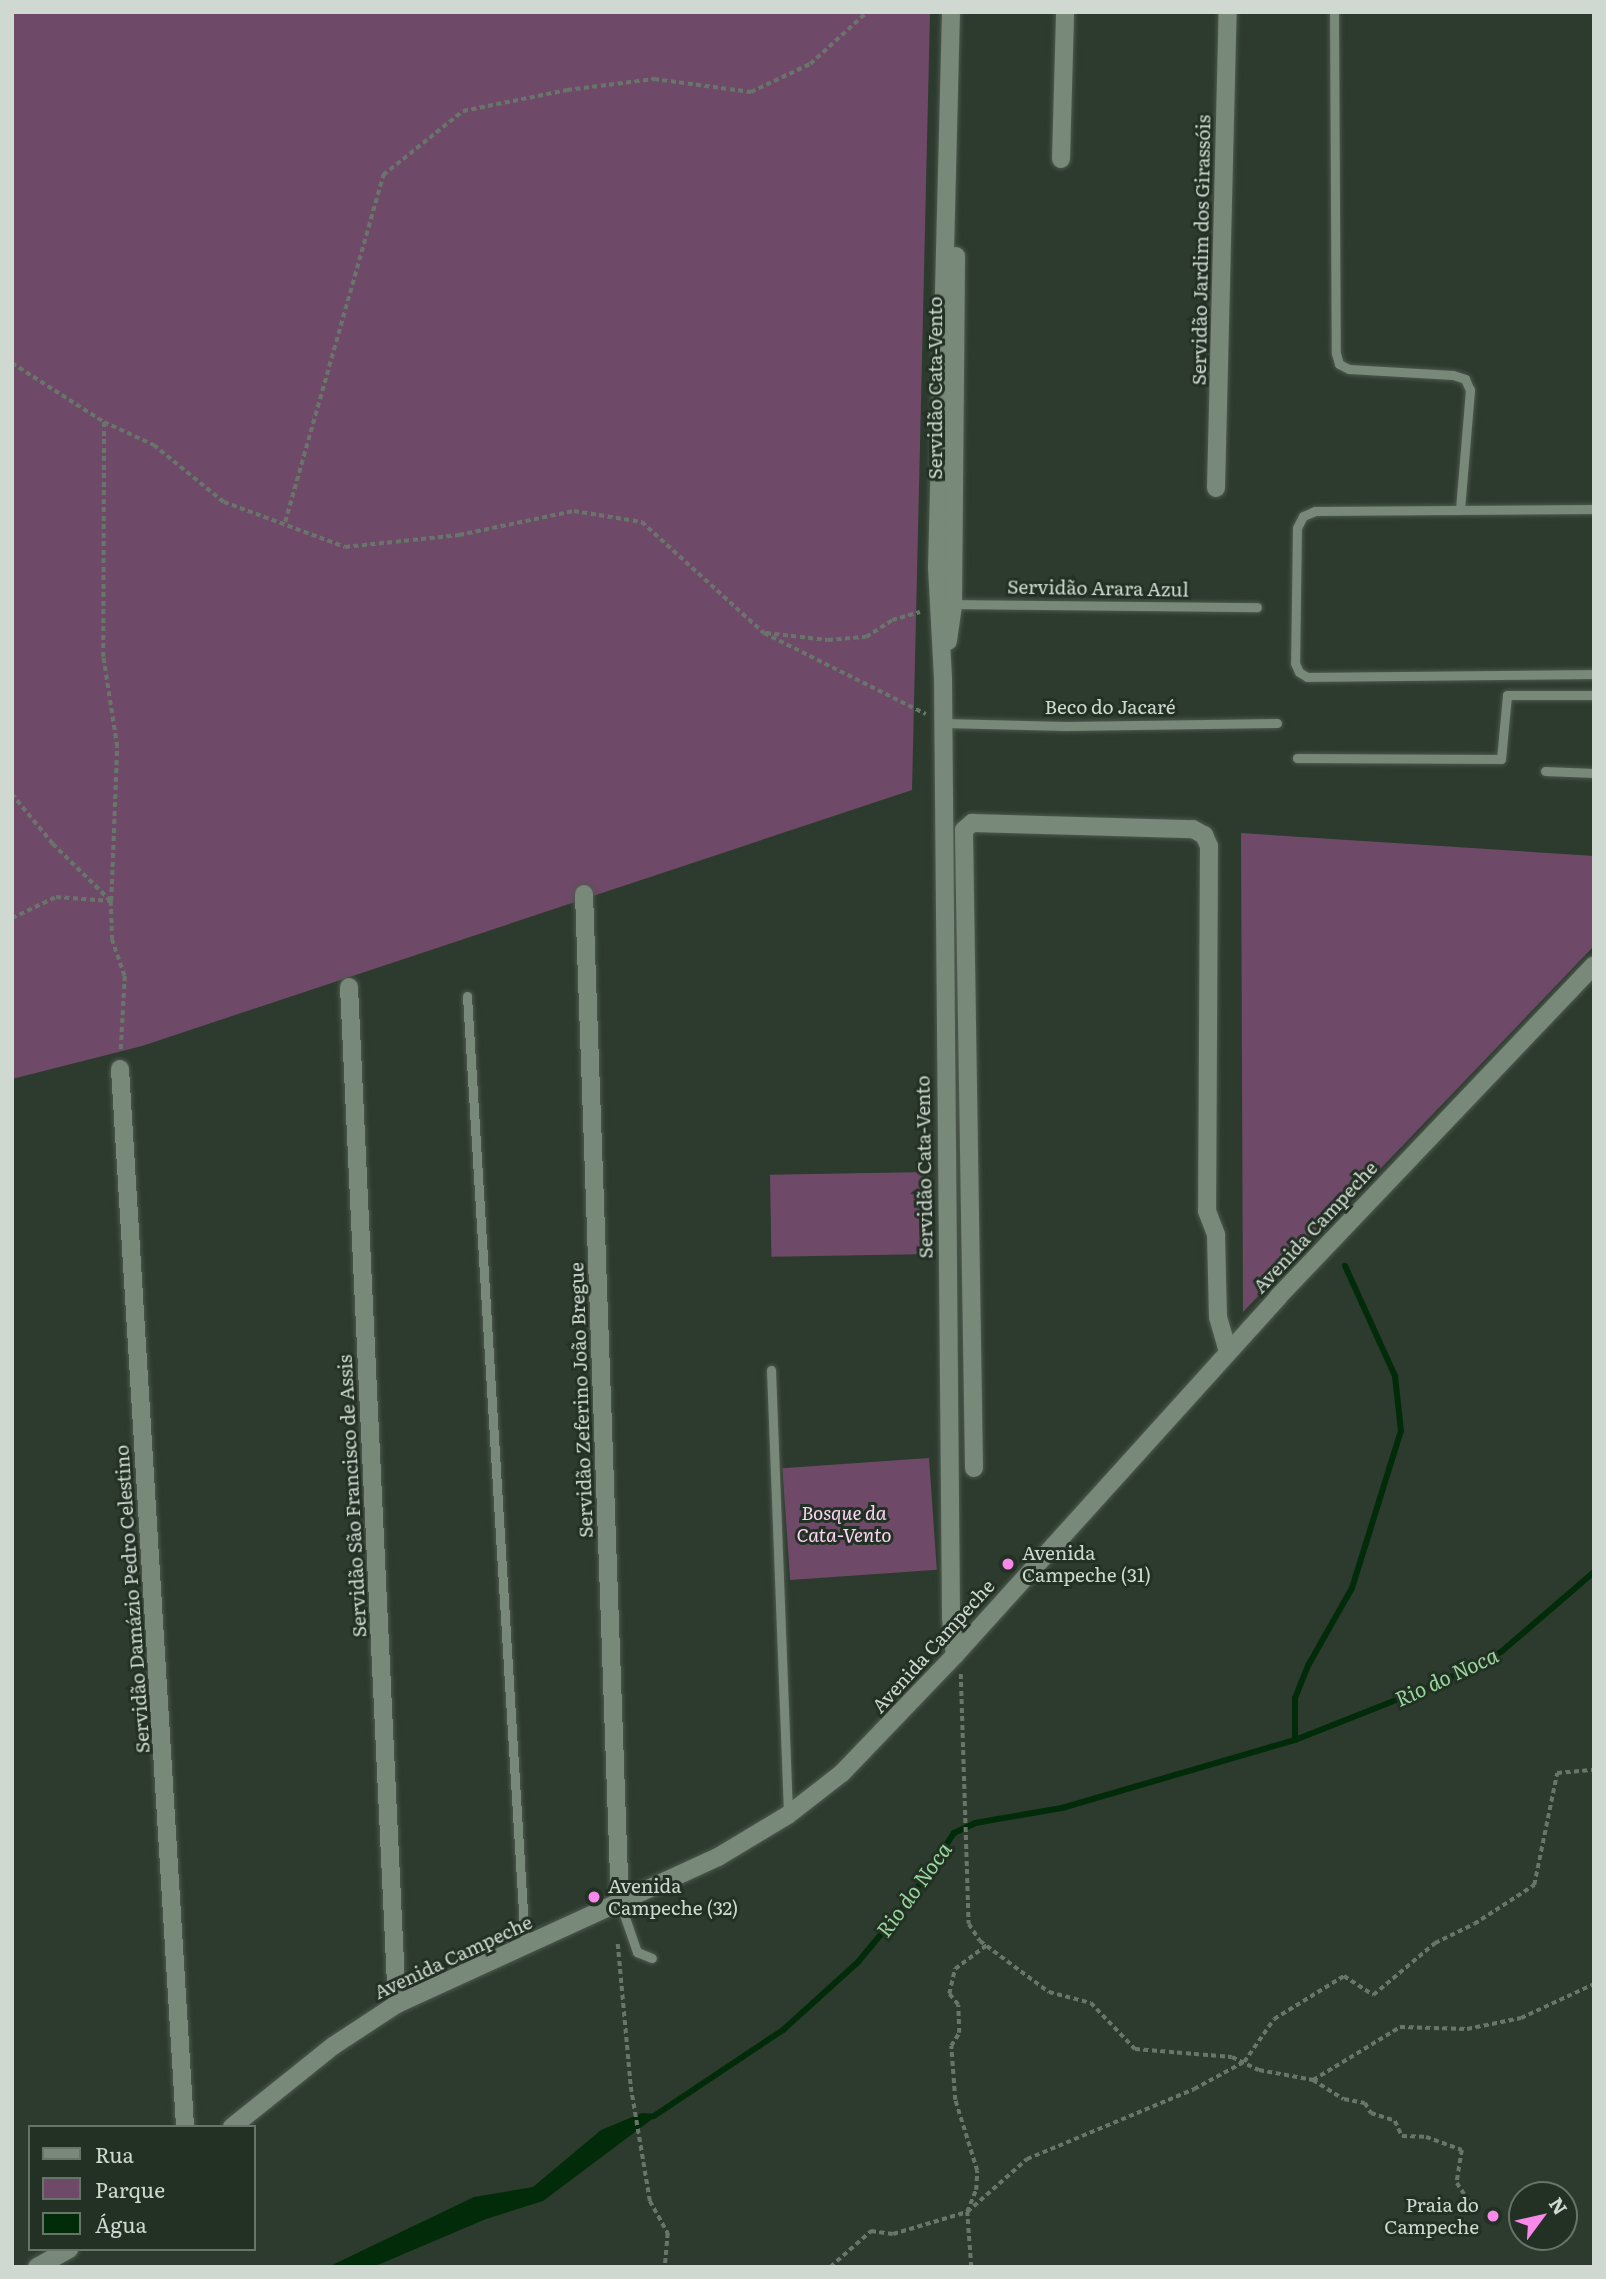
<!DOCTYPE html>
<meta charset="utf-8">
<style>
body{margin:0}
#map{position:relative;width:1606px;height:2279px;overflow:hidden;background:#2d3b2e;font-family:Literata,serif}
div>[style]{position:absolute}
[style*='--x']{left:calc(var(--x)*1px);top:calc(var(--y)*1px);width:calc(var(--w)*1px);rotate:calc(var(--a)*1deg)}
.green>*{inset:0;background:#6e4a68;transform-origin:0 0}
.water>*{inset:0;background:#022b0a}
.stream>*{height:6px;margin:-3px;padding:0 3px;transform-origin:3px;border-radius:3px;background:#022b0a}
.path>*{height:3.5px;margin-top:-1.75px;transform-origin:0;background:repeating-linear-gradient(90deg,#69756a 0 5px,transparent 0 8.5px)}
.roads{filter:drop-shadow(0 0 2px #4d594e) drop-shadow(0 0 2px #4d594e)}
.service>*{height:9px;margin:-4.5px;padding:0 4.5px;transform-origin:4.5px;border-radius:4.5px;background:#788879}
.minor>*{height:18px;margin:-9px;padding:0 9px;transform-origin:9px;border-radius:9px;background:#788879}
.secondary>*{height:18px;margin:-9px;padding:0 9px;transform-origin:9px;border-radius:9px;background:#788879}
.dots>*{width:19px;height:19px;translate:-50% -50%;box-sizing:border-box;border:4px solid #233124;border-radius:50%}
span{translate:-50% -50%;white-space:nowrap;text-align:center;line-height:1.15;-webkit-text-stroke:6px #233124;paint-order:stroke}
.street-label{font-size:19px;color:#d0d9d1}
.park-label{font-size:19px;color:#fdd5f6;font-style:italic}
.poi-label{font-size:19px;color:#d0d9d1}
.left{translate:0 -50%;text-align:left}
.right{translate:-100% -50%;text-align:right}
.water-label{font-size:21px;color:#98d69d;font-style:italic}
.frame{position:absolute;inset:0;border:14px solid #d0d9d1;pointer-events:none}
.legend{position:absolute;left:28px;top:2125px;width:228px;height:126px;box-sizing:border-box;background:#233124;border:2px solid #687469;margin:0;padding:9px 12px;list-style:none;font-size:21px;color:#d0d9d1}
.legend li{display:flex;align-items:center;gap:14px;height:35px}
.legend b{width:35px;border:2px solid #687469}
.north{position:absolute;left:1508px;top:2181px;width:70px;height:70px;box-sizing:border-box;background:#233124;border:2px solid #687469;border-radius:50%;rotate:57deg;font-size:19px;font-weight:700;line-height:28px;text-align:center;color:#d0d9d1}
.north::after{content:'';display:block;margin:auto;width:24px;height:32px;background:#f888ea;clip-path:polygon(50% 0,100% 100%,50% 72%,0 100%)}
</style>
<div id="map">
<div class="green">
<i style="clip-path:polygon(12px 12px,930px 12px,912px 790px,142px 1046px,12px 1079px)"></i>
<i style="clip-path:polygon(1241px 833px,1594px 856px,1594px 946px,1243px 1312px)"></i>
<i style="left:929px;top:1172px;width:82px;height:159px;rotate:89deg"></i>
<i style="left:929px;top:1458px;width:112px;height:147px;rotate:86deg"></i>
</div>
<div class="water">
<i style="clip-path:polygon(642px 2113px,659px 2114px,543px 2201px,486px 2219px,373px 2267px,328px 2267px,474px 2197px,533px 2187px,601px 2130px)"></i>
</div>
<div class="stream">
<i style="--x:1295;--y:1740;--w:42;--a:-90"></i>
<i style="--x:1295;--y:1698;--w:37;--a:-68"></i>
<i style="--x:1309;--y:1664;--w:87;--a:-60.5"></i>
<i style="--x:1352;--y:1588;--w:164;--a:-72.7"></i>
<i style="--x:1401;--y:1431;--w:55;--a:-96.2"></i>
<i style="--x:1395;--y:1376;--w:121;--a:-114.4"></i>
<i style="--x:654;--y:2116;--w:155;--a:-33.7"></i>
<i style="--x:783;--y:2030;--w:101;--a:-42.2"></i>
<i style="--x:858;--y:1962;--w:77;--a:-50.3"></i>
<i style="--x:907;--y:1903;--w:84;--a:-56.1"></i>
<i style="--x:954;--y:1833;--w:23;--a:-25"></i>
<i style="--x:975;--y:1823;--w:88;--a:-9.8"></i>
<i style="--x:1062;--y:1808;--w:243;--a:-16.3"></i>
<i style="--x:1295;--y:1740;--w:155;--a:-21.6"></i>
<i style="--x:1439;--y:1683;--w:69;--a:-26.6"></i>
<i style="--x:1501;--y:1652;--w:123;--a:-40.7"></i>
</div>
<div class="path">
<i style="--x:12;--y:363;--w:109;--a:32.7"></i>
<i style="--x:104;--y:422;--w:55;--a:24.7"></i>
<i style="--x:154;--y:445;--w:90;--a:39.2"></i>
<i style="--x:224;--y:502;--w:129;--a:20.4"></i>
<i style="--x:345;--y:547;--w:115;--a:-6"></i>
<i style="--x:459;--y:535;--w:117;--a:-11.8"></i>
<i style="--x:574;--y:511;--w:69;--a:9.2"></i>
<i style="--x:642;--y:522;--w:165;--a:42.3"></i>
<i style="--x:764;--y:633;--w:181;--a:26.6"></i>
<i style="--x:285;--y:522;--w:361;--a:-74.2"></i>
<i style="--x:383;--y:175;--w:102;--a:-38.7"></i>
<i style="--x:463;--y:111;--w:106;--a:-11.4"></i>
<i style="--x:567;--y:90;--w:88;--a:-7.2"></i>
<i style="--x:654;--y:79;--w:98;--a:7.6"></i>
<i style="--x:751;--y:92;--w:65;--a:-25.4"></i>
<i style="--x:810;--y:64;--w:77;--a:-42.4"></i>
<i style="--x:766;--y:633;--w:62;--a:6.4"></i>
<i style="--x:828;--y:640;--w:38;--a:-5"></i>
<i style="--x:866;--y:637;--w:31;--a:-33"></i>
<i style="--x:892;--y:620;--w:29;--a:-16"></i>
<i style="--x:12;--y:794;--w:65;--a:50.6"></i>
<i style="--x:53;--y:844;--w:81;--a:44.5"></i>
<i style="--x:111;--y:901;--w:38;--a:88"></i>
<i style="--x:112;--y:939;--w:39;--a:71"></i>
<i style="--x:125;--y:976;--w:75;--a:93.1"></i>
<i style="--x:12;--y:918;--w:49;--a:-25.5"></i>
<i style="--x:56;--y:897;--w:55;--a:4.2"></i>
<i style="--x:111;--y:901;--w:154;--a:-87.8"></i>
<i style="--x:117;--y:747;--w:91;--a:-98.8"></i>
<i style="--x:103;--y:657;--w:235;--a:-89.8"></i>
<i style="--x:961;--y:1674;--w:250;--a:88.2"></i>
<i style="--x:969;--y:1924;--w:20;--a:57"></i>
<i style="--x:980;--y:1941;--w:86;--a:36.5"></i>
<i style="--x:1049;--y:1992;--w:43;--a:14.7"></i>
<i style="--x:1091;--y:2003;--w:64;--a:46.3"></i>
<i style="--x:1135;--y:2049;--w:97;--a:4.7"></i>
<i style="--x:1232;--y:2057;--w:30;--a:26"></i>
<i style="--x:1259;--y:2070;--w:55;--a:10.5"></i>
<i style="--x:1313;--y:2080;--w:36;--a:32"></i>
<i style="--x:1344;--y:2099;--w:21;--a:11"></i>
<i style="--x:1365;--y:2103;--w:12;--a:59"></i>
<i style="--x:1371;--y:2113;--w:25;--a:18"></i>
<i style="--x:1395;--y:2121;--w:17;--a:65"></i>
<i style="--x:1402;--y:2136;--w:24;--a:2"></i>
<i style="--x:1426;--y:2137;--w:38;--a:20"></i>
<i style="--x:1462;--y:2150;--w:33;--a:99"></i>
<i style="--x:1457;--y:2183;--w:24;--a:57"></i>
<i style="--x:618;--y:1944;--w:144;--a:84.8"></i>
<i style="--x:631;--y:2087;--w:116;--a:80.5"></i>
<i style="--x:650;--y:2201;--w:37;--a:61"></i>
<i style="--x:668;--y:2233;--w:34;--a:95"></i>
<i style="--x:1313;--y:2080;--w:102;--a:-31.3"></i>
<i style="--x:1400;--y:2027;--w:67;--a:1.7"></i>
<i style="--x:1467;--y:2029;--w:55;--a:-11.5"></i>
<i style="--x:1521;--y:2018;--w:81;--a:-25"></i>
<i style="--x:830;--y:2267;--w:55;--a:-41.3"></i>
<i style="--x:871;--y:2231;--w:22;--a:8"></i>
<i style="--x:893;--y:2234;--w:77;--a:-16.6"></i>
<i style="--x:967;--y:2212;--w:80;--a:-41.5"></i>
<i style="--x:1027;--y:2159;--w:181;--a:-22.7"></i>
<i style="--x:1194;--y:2089;--w:57;--a:-28.4"></i>
<i style="--x:1244;--y:2062;--w:52;--a:-55.1"></i>
<i style="--x:1274;--y:2019;--w:82;--a:-31.6"></i>
<i style="--x:1344;--y:1976;--w:35;--a:33"></i>
<i style="--x:1373;--y:1995;--w:81;--a:-40"></i>
<i style="--x:1435;--y:1943;--w:43;--a:-26"></i>
<i style="--x:1474;--y:1924;--w:72;--a:-33"></i>
<i style="--x:1534;--y:1885;--w:114;--a:-78.4"></i>
<i style="--x:1557;--y:1773;--w:37;--a:-5"></i>
<i style="--x:971;--y:2267;--w:55;--a:-94.2"></i>
<i style="--x:967;--y:2212;--w:24;--a:-68"></i>
<i style="--x:976;--y:2190;--w:19;--a:-87"></i>
<i style="--x:977;--y:2171;--w:74;--a:-107.2"></i>
<i style="--x:955;--y:2100;--w:54;--a:-94.2"></i>
<i style="--x:951;--y:2046;--w:15;--a:-58"></i>
<i style="--x:959;--y:2033;--w:28;--a:-92"></i>
<i style="--x:958;--y:2005;--w:14;--a:-129"></i>
<i style="--x:949;--y:1994;--w:26;--a:-77"></i>
<i style="--x:955;--y:1969;--w:40;--a:-37"></i>
</div>
<div class="roads">
<div class="service">
<i style="--x:1334;--y:12;--w:341;--a:89.7"></i>
<i style="--x:1336;--y:353;--w:11;--a:75"></i>
<i style="--x:1339;--y:364;--w:11;--a:27"></i>
<i style="--x:1349;--y:369;--w:104;--a:3.3"></i>
<i style="--x:1453;--y:375;--w:13;--a:18"></i>
<i style="--x:1465;--y:379;--w:12;--a:66"></i>
<i style="--x:1470;--y:390;--w:120;--a:94.8"></i>
<i style="--x:1594;--y:509;--w:279;--a:179.6"></i>
<i style="--x:1315;--y:511;--w:13;--a:157"></i>
<i style="--x:1303;--y:516;--w:13;--a:117"></i>
<i style="--x:1297;--y:528;--w:135;--a:90.8"></i>
<i style="--x:1295;--y:663;--w:10;--a:66"></i>
<i style="--x:1299;--y:672;--w:9;--a:32"></i>
<i style="--x:1307;--y:677;--w:287;--a:-0.6"></i>
<i style="--x:950;--y:604;--w:307;--a:0.6"></i>
<i style="--x:943;--y:723;--w:123;--a:1.4"></i>
<i style="--x:1066;--y:726;--w:211;--a:-0.8"></i>
<i style="--x:1297;--y:758;--w:204;--a:0.3"></i>
<i style="--x:1501;--y:759;--w:64;--a:-84.6"></i>
<i style="--x:1507;--y:695;--w:87;--a:0"></i>
<i style="--x:1545;--y:771;--w:49;--a:2.3"></i>
<i style="--x:467;--y:996;--w:951;--a:86.5"></i>
<i style="--x:771;--y:1370;--w:443;--a:87.8"></i>
<i style="--x:620;--y:1903;--w:52;--a:70.9"></i>
<i style="--x:637;--y:1952;--w:16;--a:22"></i>
</div>
<div class="minor">
<i style="--x:951;--y:12;--w:555;--a:91.44"></i>
<i style="--x:937;--y:567;--w:112;--a:86.9"></i>
<i style="--x:943;--y:679;--w:939;--a:89.51"></i>
<i style="--x:951;--y:1618;--w:37;--a:84"></i>
<i style="--x:1061;--y:159;--w:147;--a:-88.4"></i>
<i style="--x:1216;--y:488;--w:476;--a:-88.6"></i>
<i style="--x:948;--y:641;--w:37;--a:-82"></i>
<i style="--x:953;--y:604;--w:348;--a:-89.5"></i>
<i style="--x:584;--y:894;--w:1010;--a:87.96"></i>
<i style="--x:349;--y:987;--w:1018;--a:87.3"></i>
<i style="--x:120;--y:1069;--w:1060;--a:86.48"></i>
<i style="--x:974;--y:1468;--w:638;--a:-90.9"></i>
<i style="--x:964;--y:830;--w:11;--a:-41"></i>
<i style="--x:972;--y:823;--w:221;--a:1.6"></i>
<i style="--x:1193;--y:829;--w:13;--a:29"></i>
<i style="--x:1204;--y:835;--w:12;--a:66"></i>
<i style="--x:1209;--y:846;--w:365;--a:90.3"></i>
<i style="--x:1207;--y:1211;--w:26;--a:69"></i>
<i style="--x:1216;--y:1235;--w:82;--a:88.6"></i>
<i style="--x:1218;--y:1317;--w:36;--a:74"></i>
</div>
<div class="secondary">
<i style="--x:232;--y:2127;--w:129;--a:-38.7"></i>
<i style="--x:333;--y:2046;--w:77;--a:-33.3"></i>
<i style="--x:397;--y:2004;--w:353;--a:-24.6"></i>
<i style="--x:718;--y:1857;--w:82;--a:-31"></i>
<i style="--x:788;--y:1815;--w:68;--a:-37.9"></i>
<i style="--x:842;--y:1773;--w:163;--a:-46.2"></i>
<i style="--x:955;--y:1655;--w:482;--a:-47.9"></i>
<i style="--x:1278;--y:1297;--w:458;--a:-46.4"></i>
<i style="--x:37;--y:2267;--w:37;--a:-29"></i>
</div>
</div>
<div class="dots">
<i style="left:1008px;top:1564px;background:#f888ea"></i>
<i style="left:594px;top:1897px;background:#f888ea"></i>
<i style="left:1493px;top:2216px;background:#f888ea"></i>
</div>
<div class="street-label">
<span style="left:1201px;top:250px;rotate:-89deg">Servidão Jardim dos Girassóis</span>
<span style="left:935px;top:388px;rotate:-90deg">Servidão Cata-Vento</span>
<span style="left:1098px;top:588px;rotate:1deg">Servidão Arara Azul</span>
<span style="left:1110px;top:707px">Beco do Jacaré</span>
<span style="left:924px;top:1167px;rotate:-91deg">Servidão Cata-Vento</span>
<span style="left:1315px;top:1227px;rotate:-47deg">Avenida Campeche</span>
<span style="left:581px;top:1400px;rotate:-92deg">Servidão Zeferino João Bregue</span>
<span style="left:352px;top:1496px;rotate:-93deg">Servidão São Francisco de Assis</span>
<span style="left:132px;top:1599px;rotate:-94deg">Servidão Damázio Pedro Celestino</span>
<span style="left:933px;top:1646px;rotate:-48deg">Avenida Campeche</span>
<span style="left:453px;top:1957px;rotate:-25deg">Avenida Campeche</span>
</div>
<div class="park-label">
<span style="left:844px;top:1524px">Bosque da<br>Cata-Vento</span>
</div>
<div class="poi-label">
<span class="left" style="left:1022px;top:1564px">Avenida<br>Campeche (31)</span>
<span class="left" style="left:608px;top:1897px">Avenida<br>Campeche (32)</span>
<span class="right" style="left:1479px;top:2216px">Praia do<br>Campeche</span>
</div>
<div class="water-label">
<span style="left:1446px;top:1676px;rotate:-25deg">Rio do Noca</span>
<span style="left:913px;top:1889px;rotate:-54deg">Rio do Noca</span>
</div>
<div class="frame"></div>
<ul class="legend">
<li><b style="height:9px;background:#788879"></b>Rua</li>
<li><b style="height:19px;background:#6e4a68"></b>Parque</li>
<li><b style="height:19px;background:#022b0a"></b>Água</li>
</ul>
<div class="north">N</div>
</div>
